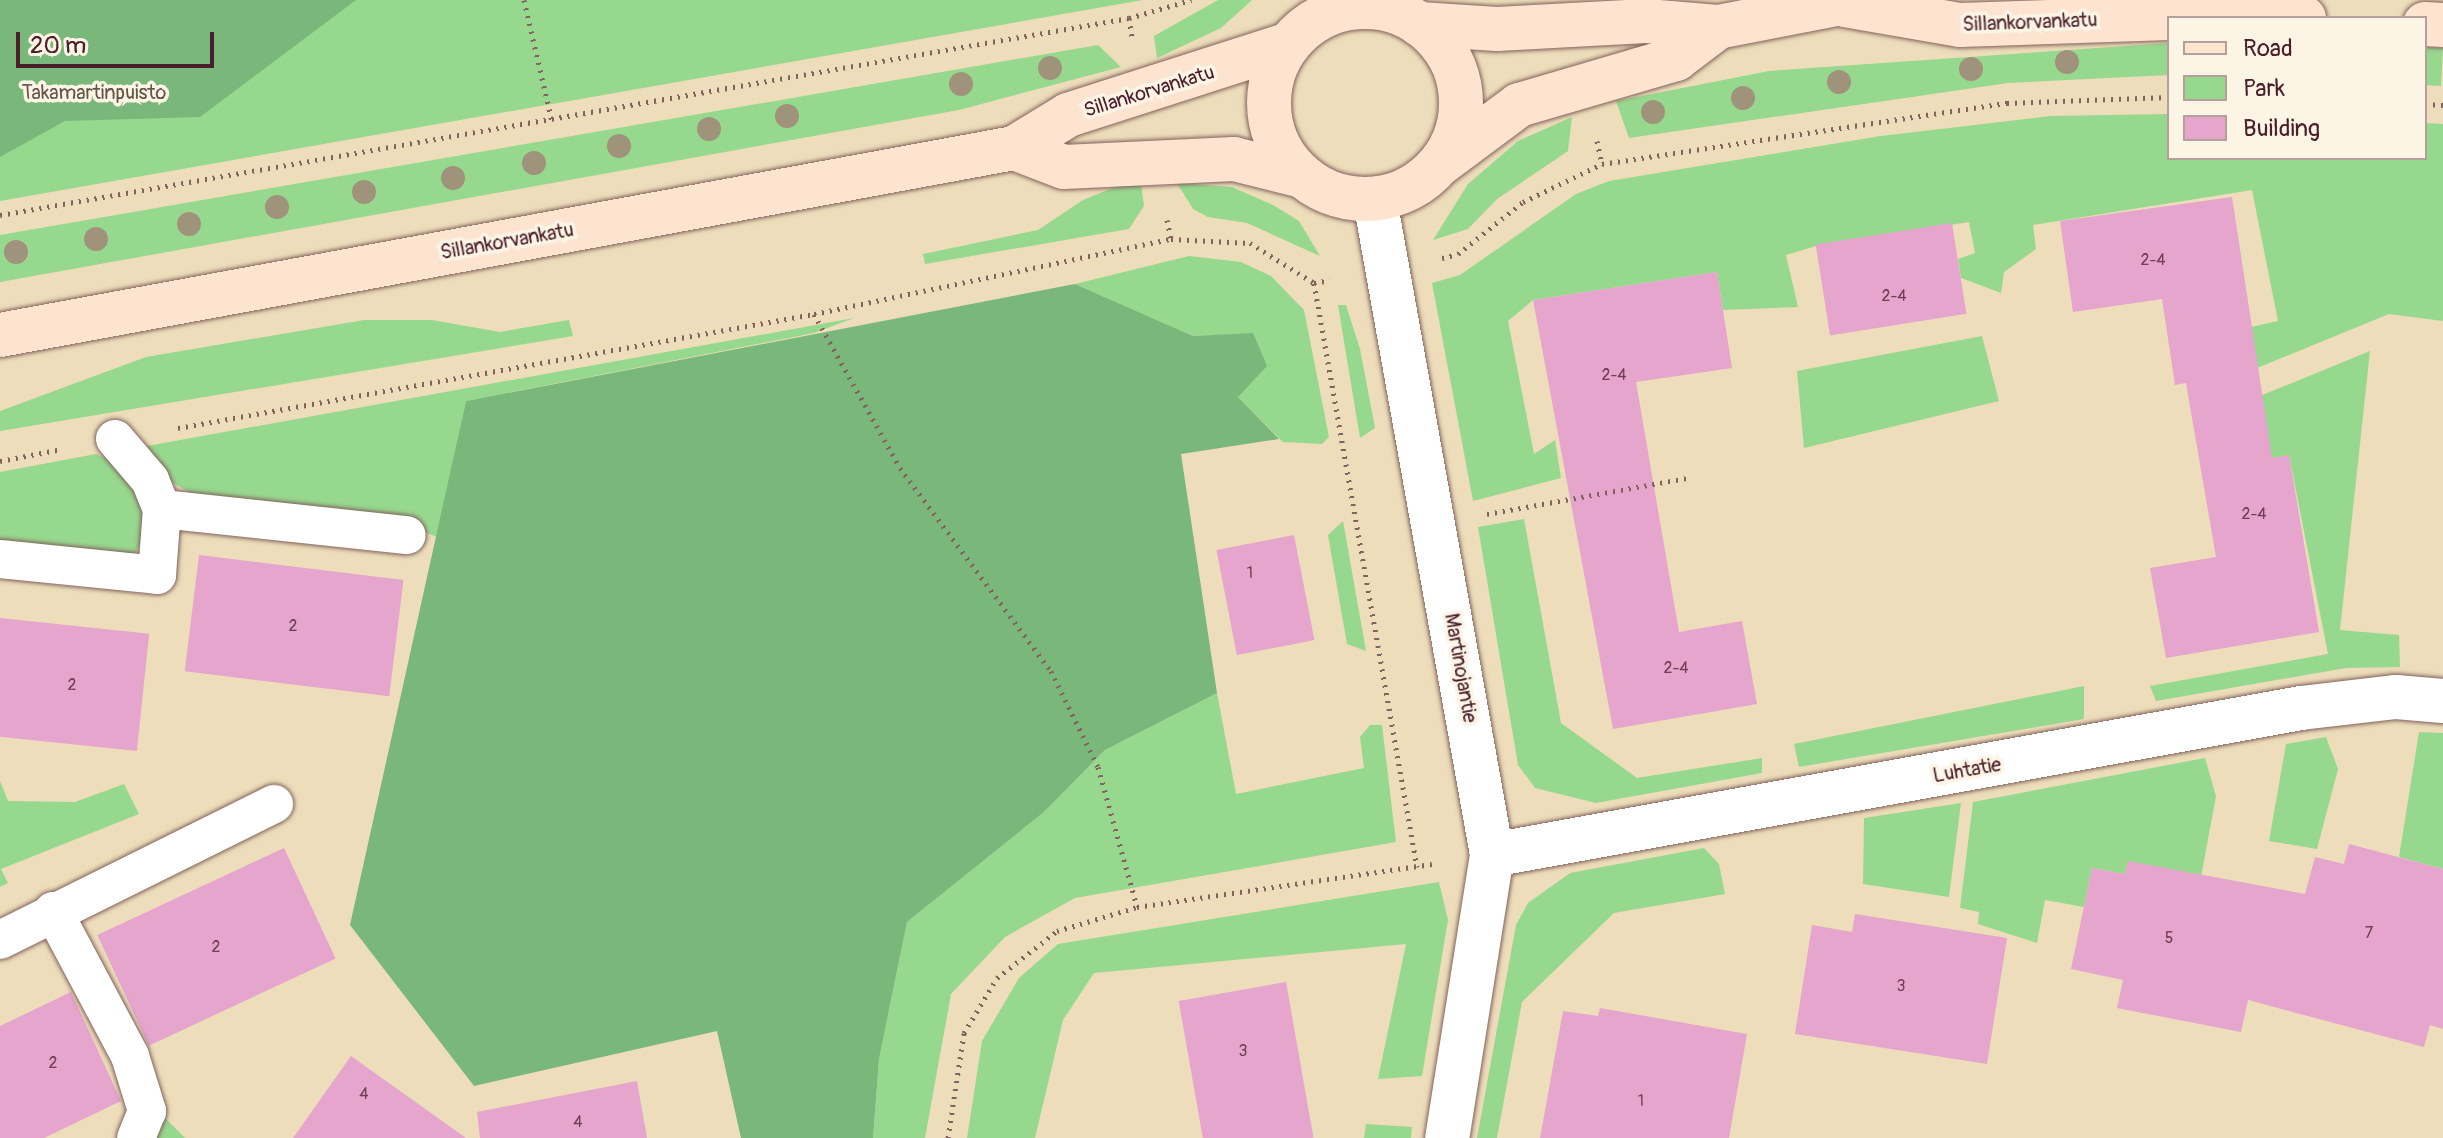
<!DOCTYPE html>
<style>
body{margin:0}
#map{position:relative;width:2443px;height:1138px;overflow:hidden;background:#edddba;font-family:Pangolin,sans-serif}
div>[style]{position:absolute}
[style*='--x']{left:calc(var(--x)*1px);top:calc(var(--y)*1px);width:calc(var(--w)*1px);rotate:calc(var(--a)*1deg)}
.green>*{inset:0;background:#97d88f;transform-origin:0 0}
.forest>*{inset:0;background:#79b87a}
.building>*{inset:0;background:#e5a5cd;transform-origin:0 0}
.path>*{height:5px;margin-top:-2.5px;transform-origin:0;background:repeating-linear-gradient(90deg,#83625d 0 2px,transparent 0 8px)}
.roads{filter:drop-shadow(0 0 2px #83625d) drop-shadow(0 0 2px #83625d)}
.service>*{height:38px;margin:-19px;padding:0 19px;transform-origin:19px;border-radius:19px;background:#fff}
.minor>*{height:44px;margin:-22px;padding:0 22px;transform-origin:22px;border-radius:22px;background:#fff}
.secondary>*{height:44px;margin:-22px;padding:0 22px;transform-origin:22px;border-radius:22px;background:#fde4d1}
.secondary>.ring{margin:-22px;padding:0;box-sizing:content-box;background:none;border:44px solid #fde4d1;border-radius:50%}
.trees>*{width:24px;height:24px;margin:-12px;border-radius:50%;background:#a0937c}
span{translate:-50% -50%;white-space:nowrap;text-align:center;line-height:1.15;-webkit-text-stroke:7px #fcf5e5;paint-order:stroke}
.number-label{font-size:16px;color:#714054}
.number-label span{-webkit-text-stroke-width:0}
.street-label{font-size:20px;color:#4a1f2b}
.park-label{font-size:20px;color:#615649}
.legend{position:absolute;left:2167px;top:16px;width:260px;height:144px;box-sizing:border-box;background:#fcf5e5;border:2px solid #b59f9b;margin:0;padding:10px 14px;list-style:none;font-size:24px;color:#4a1f2b}
.legend li{display:flex;align-items:center;gap:16px;height:40px}
.legend b{width:40px;border:2px solid #b59f9b}
.scale{position:absolute;left:16px;top:32px;width:198px;height:36px;box-sizing:border-box;border:4px solid #4a1f2b;border-top:0;padding-left:10px;font-size:24px;line-height:28px;white-space:nowrap;color:#4a1f2b;-webkit-text-stroke:6px #fcf5e5;paint-order:stroke}
</style>
<div id="map">
<div class="green">
<i style="clip-path:polygon(0 0,1143px 0,0 201px)"></i>
<i style="clip-path:polygon(1218px 0,1252px 0,1221px 28px,1157px 58px,1154px 36px)"></i>
<i style="clip-path:polygon(2169px 43px,2169px 75px,2008px 83px,1629px 138px,1616px 101px,1769px 71px)"></i>
<i style="clip-path:polygon(1098px 45px,1121px 67px,959px 110px,0 282px,0 235px)"></i>
<i style="left:2425px;top:47px;width:18px;height:38px;rotate:3deg"></i>
<i style="clip-path:polygon(2169px 114px,2169px 158px,2425px 158px,2425px 123px,2443px 124px,2443px 321px,2389px 314px,2257px 368px,2251px 327px,2278px 321px,2252px 190px,2033px 225px,2036px 249px,2004px 272px,2001px 293px,1961px 278px,1958px 259px,1975px 253px,1969px 222px,1816px 246px,1786px 255px,1798px 307px,1723px 310px,1717px 272px,1533px 300px,1508px 321px,1534px 454px,1555px 440px,1561px 478px,1473px 501px,1432px 283px,1460px 275px,1576px 194px,1609px 181px,1881px 136px,2050px 116px)"></i>
<i style="clip-path:polygon(1572px 117px,1568px 151px,1497px 199px,1468px 229px,1433px 240px,1468px 184px,1518px 141px)"></i>
<i style="clip-path:polygon(1140px 177px,1144px 206px,1129px 229px,925px 264px,923px 254px,1038px 230px,1083px 200px)"></i>
<i style="clip-path:polygon(1177px 183px,1232px 187px,1273px 205px,1299px 221px,1320px 256px,1247px 223px,1208px 217px,1193px 209px)"></i>
<i style="clip-path:polygon(1189px 256px,1241px 262px,1271px 276px,1304px 310px,1329px 437px,1322px 444px,1283px 442px,1238px 397px,1253px 334px,1193px 336px,1075px 284px)"></i>
<i style="clip-path:polygon(1338px 305px,1346px 305px,1360px 349px,1375px 428px,1360px 438px)"></i>
<i style="clip-path:polygon(854px 318px,814px 333px,466px 401px,437px 537px,407px 525px,194px 495px,173px 483px,147px 446px)"></i>
<i style="clip-path:polygon(364px 320px,432px 320px,500px 332px,569px 320px,573px 336px,0 431px,0 411px,146px 357px)"></i>
<i style="clip-path:polygon(1982px 336px,1999px 401px,1804px 448px,1797px 371px)"></i>
<i style="clip-path:polygon(2370px 351px,2340px 630px,2399px 635px,2400px 667px,2346px 668px,2156px 701px,2150px 686px,2328px 654px,2289px 455px,2261px 460px,2243px 403px)"></i>
<i style="clip-path:polygon(96px 454px,116px 463px,144px 503px,146px 533px,135px 553px,104px 557px,0 547px,0 472px)"></i>
<i style="clip-path:polygon(1524px 519px,1561px 723px,1637px 778px,1762px 758px,1762px 773px,1596px 803px,1535px 788px,1518px 765px,1478px 527px)"></i>
<i style="clip-path:polygon(1343px 521px,1366px 651px,1347px 644px,1328px 535px)"></i>
<i style="clip-path:polygon(2084px 686px,2084px 719px,1799px 767px,1794px 744px)"></i>
<i style="clip-path:polygon(1217px 693px,1236px 794px,1364px 768px,1360px 737px,1370px 725px,1382px 725px,1396px 842px,1075px 898px,1005px 937px,951px 994px,925px 1138px,873px 1138px,879px 1059px,907px 922px,1044px 812px,1105px 750px)"></i>
<i style="clip-path:polygon(2419px 732px,2443px 733px,2443px 869px,2399px 857px)"></i>
<i style="clip-path:polygon(2326px 737px,2338px 769px,2317px 849px,2269px 841px,2286px 744px)"></i>
<i style="clip-path:polygon(2205px 758px,2216px 796px,2201px 877px,2128px 861px,2125px 874px,2092px 868px,2084px 907px,2045px 900px,2037px 943px,1978px 924px,1979px 912px,1960px 908px,1973px 802px)"></i>
<i style="clip-path:polygon(0 781px,8px 801px,75px 802px,124px 784px,139px 814px,1px 869px,8px 883px,0 887px)"></i>
<i style="clip-path:polygon(1961px 803px,1949px 897px,1863px 884px,1864px 818px)"></i>
<i style="clip-path:polygon(1704px 848px,1719px 864px,1725px 894px,1614px 913px,1522px 1002px,1497px 1138px,1477px 1138px,1516px 925px,1528px 903px,1570px 873px)"></i>
<i style="clip-path:polygon(1439px 882px,1448px 920px,1422px 1076px,1378px 1079px,1406px 944px,1094px 973px,1063px 1020px,1035px 1138px,967px 1138px,982px 1041px,1019px 978px,1058px 944px)"></i>
<i style="clip-path:polygon(163px 1116px,185px 1138px,147px 1138px)"></i>
<i style="clip-path:polygon(1366px 1124px,1412px 1127px,1411px 1138px,1364px 1138px)"></i>
</div>
<div class="forest">
<i style="clip-path:polygon(0 0,356px 0,200px 117px,65px 121px,0 157px)"></i>
<i style="clip-path:polygon(1075px 284px,1193px 336px,1253px 333px,1267px 366px,1238px 397px,1279px 439px,1181px 454px,1217px 693px,1105px 750px,1044px 812px,907px 922px,879px 1059px,873px 1138px,741px 1138px,717px 1031px,474px 1086px,350px 925px,466px 401px)"></i>
</div>
<div class="building">
<i style="clip-path:polygon(2232px 197px,2272px 458px,2289px 455px,2319px 632px,2166px 658px,2150px 568px,2216px 557px,2186px 383px,2175px 385px,2162px 299px,2073px 312px,2060px 221px)"></i>
<i style="left:1952px;top:223px;width:92px;height:138px;rotate:81deg"></i>
<i style="clip-path:polygon(1717px 272px,1732px 368px,1636px 382px,1679px 632px,1742px 621px,1757px 704px,1613px 729px,1533px 300px)"></i>
<i style="left:1294px;top:535px;width:107px;height:79px;rotate:79deg"></i>
<i style="left:199px;top:555px;width:206px;height:117px;rotate:7deg"></i>
<i style="left:0;top:618px;width:150px;height:118px;rotate:6deg"></i>
<i style="clip-path:polygon(2349px 844px,2443px 869px,2443px 1029px,2430px 1025px,2424px 1047px,2248px 1000px,2241px 1032px,2117px 1008px,2123px 980px,2071px 969px,2092px 868px,2125px 874px,2128px 861px,2305px 894px,2315px 857px,2344px 864px)"></i>
<i style="left:284px;top:848px;width:122px;height:206px;rotate:65deg"></i>
<i style="clip-path:polygon(1855px 914px,2007px 938px,1987px 1064px,1795px 1034px,1812px 925px,1852px 932px)"></i>
<i style="left:1286px;top:982px;width:158px;height:109px;rotate:80deg"></i>
<i style="clip-path:polygon(71px 992px,121px 1101px,44px 1138px,0 1138px,0 1026px)"></i>
<i style="clip-path:polygon(1600px 1008px,1747px 1034px,1729px 1138px,1540px 1138px,1563px 1011px,1598px 1016px)"></i>
<i style="clip-path:polygon(351px 1056px,466px 1138px,293px 1138px)"></i>
<i style="clip-path:polygon(637px 1081px,647px 1138px,480px 1138px,477px 1112px)"></i>
</div>
<div class="path">
<i style="--x:524;--y:0;--w:124;--a:77"></i>
<i style="--x:1129;--y:18;--w:19;--a:81"></i>
<i style="--x:2425;--y:104;--w:18;--a:3"></i>
<i style="--x:1597;--y:141;--w:24;--a:78"></i>
<i style="--x:0;--y:215;--w:1146;--a:-9.9"></i>
<i style="--x:1129;--y:18;--w:65;--a:-16.2"></i>
<i style="--x:1167;--y:220;--w:19;--a:78"></i>
<i style="--x:1442;--y:258;--w:16;--a:-14"></i>
<i style="--x:1458;--y:254;--w:83;--a:-38.7"></i>
<i style="--x:1523;--y:202;--w:88;--a:-25.7"></i>
<i style="--x:1602;--y:164;--w:410;--a:-8.6"></i>
<i style="--x:2007;--y:103;--w:162;--a:-2.1"></i>
<i style="--x:1314;--y:283;--w:593;--a:80"></i>
<i style="--x:814;--y:314;--w:176;--a:60.8"></i>
<i style="--x:900;--y:468;--w:253;--a:53.4"></i>
<i style="--x:1051;--y:671;--w:107;--a:63.9"></i>
<i style="--x:1098;--y:767;--w:145;--a:74.4"></i>
<i style="--x:178;--y:428;--w:646;--a:-10.16"></i>
<i style="--x:814;--y:314;--w:365;--a:-11.9"></i>
<i style="--x:1171;--y:239;--w:79;--a:2.9"></i>
<i style="--x:1250;--y:243;--w:75;--a:32"></i>
<i style="--x:1314;--y:283;--w:16;--a:-11"></i>
<i style="--x:0;--y:461;--w:63;--a:-11"></i>
<i style="--x:1487;--y:514;--w:204;--a:-10.2"></i>
<i style="--x:948;--y:1138;--w:106;--a:-81.3"></i>
<i style="--x:964;--y:1033;--w:64;--a:-59"></i>
<i style="--x:997;--y:978;--w:76;--a:-38.1"></i>
<i style="--x:1057;--y:931;--w:84;--a:-16.7"></i>
<i style="--x:1137;--y:907;--w:298;--a:-8.3"></i>
</div>
<div class="roads">
<div class="service">
<i style="--x:115;--y:439;--w:54;--a:49.5"></i>
<i style="--x:150;--y:480;--w:31;--a:68"></i>
<i style="--x:0;--y:559;--w:158;--a:5.8"></i>
<i style="--x:157;--y:575;--w:66;--a:-85.7"></i>
<i style="--x:162;--y:509;--w:246;--a:6.1"></i>
<i style="--x:53;--y:911;--w:164;--a:62"></i>
<i style="--x:130;--y:1056;--w:58;--a:72.8"></i>
<i style="--x:147;--y:1111;--w:29;--a:112"></i>
<i style="--x:0;--y:940;--w:306;--a:-26.4"></i>
</div>
<div class="minor">
<i style="--x:1357;--y:0;--w:7;--a:82"></i>
<i style="--x:1375;--y:200;--w:665;--a:79.87"></i>
<i style="--x:1492;--y:855;--w:287;--a:99"></i>
<i style="--x:1492;--y:855;--w:822;--a:-10.3"></i>
<i style="--x:2301;--y:708;--w:96;--a:-6.6"></i>
<i style="--x:2396;--y:697;--w:47;--a:4.9"></i>
</div>
<div class="secondary">
<i style="--x:1845;--y:5;--w:117;--a:9.9"></i>
<i style="--x:1960;--y:25;--w:209;--a:-1.9"></i>
<i class="ring" style="left:1269px;top:7px;width:148px;height:148px"></i>
<i style="--x:2182;--y:18;--w:122;--a:0"></i>
<i style="--x:1419;--y:24;--w:78;--a:3.7"></i>
<i style="--x:1497;--y:29;--w:149;--a:-3.1"></i>
<i style="--x:1646;--y:21;--w:72;--a:4.8"></i>
<i style="--x:1718;--y:27;--w:142;--a:-11"></i>
<i style="--x:2425;--y:24;--w:18;--a:3"></i>
<i style="--x:1014;--y:148;--w:53;--a:20.8"></i>
<i style="--x:1064;--y:167;--w:170;--a:-2.7"></i>
<i style="--x:1234;--y:159;--w:70;--a:14"></i>
<i style="--x:1441;--y:163;--w:97;--a:-36.6"></i>
<i style="--x:1519;--y:105;--w:164;--a:-16.3"></i>
<i style="--x:1676;--y:59;--w:53;--a:-37.3"></i>
<i style="--x:0;--y:335;--w:1031;--a:-10.45"></i>
<i style="--x:1014;--y:148;--w:63;--a:-31.4"></i>
<i style="--x:1068;--y:115;--w:232;--a:-17.8"></i>
</div>
</div>
<div class="trees">
<i style="left:2067px;top:62px"></i>
<i style="left:1050px;top:68px"></i>
<i style="left:1971px;top:69px"></i>
<i style="left:1839px;top:82px"></i>
<i style="left:961px;top:84px"></i>
<i style="left:1743px;top:98px"></i>
<i style="left:1653px;top:112px"></i>
<i style="left:787px;top:116px"></i>
<i style="left:709px;top:129px"></i>
<i style="left:619px;top:146px"></i>
<i style="left:534px;top:163px"></i>
<i style="left:453px;top:178px"></i>
<i style="left:364px;top:192px"></i>
<i style="left:277px;top:207px"></i>
<i style="left:189px;top:224px"></i>
<i style="left:96px;top:239px"></i>
<i style="left:16px;top:252px"></i>
</div>
<div class="number-label">
<span style="left:2153px;top:260px">2-4</span>
<span style="left:1894px;top:296px">2-4</span>
<span style="left:1614px;top:375px">2-4</span>
<span style="left:2254px;top:514px">2-4</span>
<span style="left:1250px;top:573px">1</span>
<span style="left:293px;top:626px">2</span>
<span style="left:1676px;top:668px">2-4</span>
<span style="left:72px;top:685px">2</span>
<span style="left:2369px;top:933px">7</span>
<span style="left:2169px;top:938px">5</span>
<span style="left:216px;top:947px">2</span>
<span style="left:1901px;top:986px">3</span>
<span style="left:1243px;top:1051px">3</span>
<span style="left:53px;top:1063px">2</span>
<span style="left:364px;top:1094px">4</span>
<span style="left:1641px;top:1101px">1</span>
<span style="left:578px;top:1122px">4</span>
</div>
<div class="street-label">
<span style="left:2030px;top:22px;rotate:-2deg">Sillankorvankatu</span>
<span style="left:1149px;top:91px;rotate:-17deg">Sillankorvankatu</span>
<span style="left:507px;top:241px;rotate:-10deg">Sillankorvankatu</span>
<span style="left:1461px;top:668px;rotate:80deg">Martinojantie</span>
<span style="left:1967px;top:770px;rotate:-10deg">Luhtatie</span>
</div>
<div class="park-label">
<span style="left:94px;top:92px">Takamartinpuisto</span>
</div>
<ul class="legend">
<li><b style="height:10px;background:#fde4d1"></b>Road</li>
<li><b style="height:22px;background:#97d88f"></b>Park</li>
<li><b style="height:22px;background:#e5a5cd"></b>Building</li>
</ul>
<div class="scale">20 m</div>
</div>
